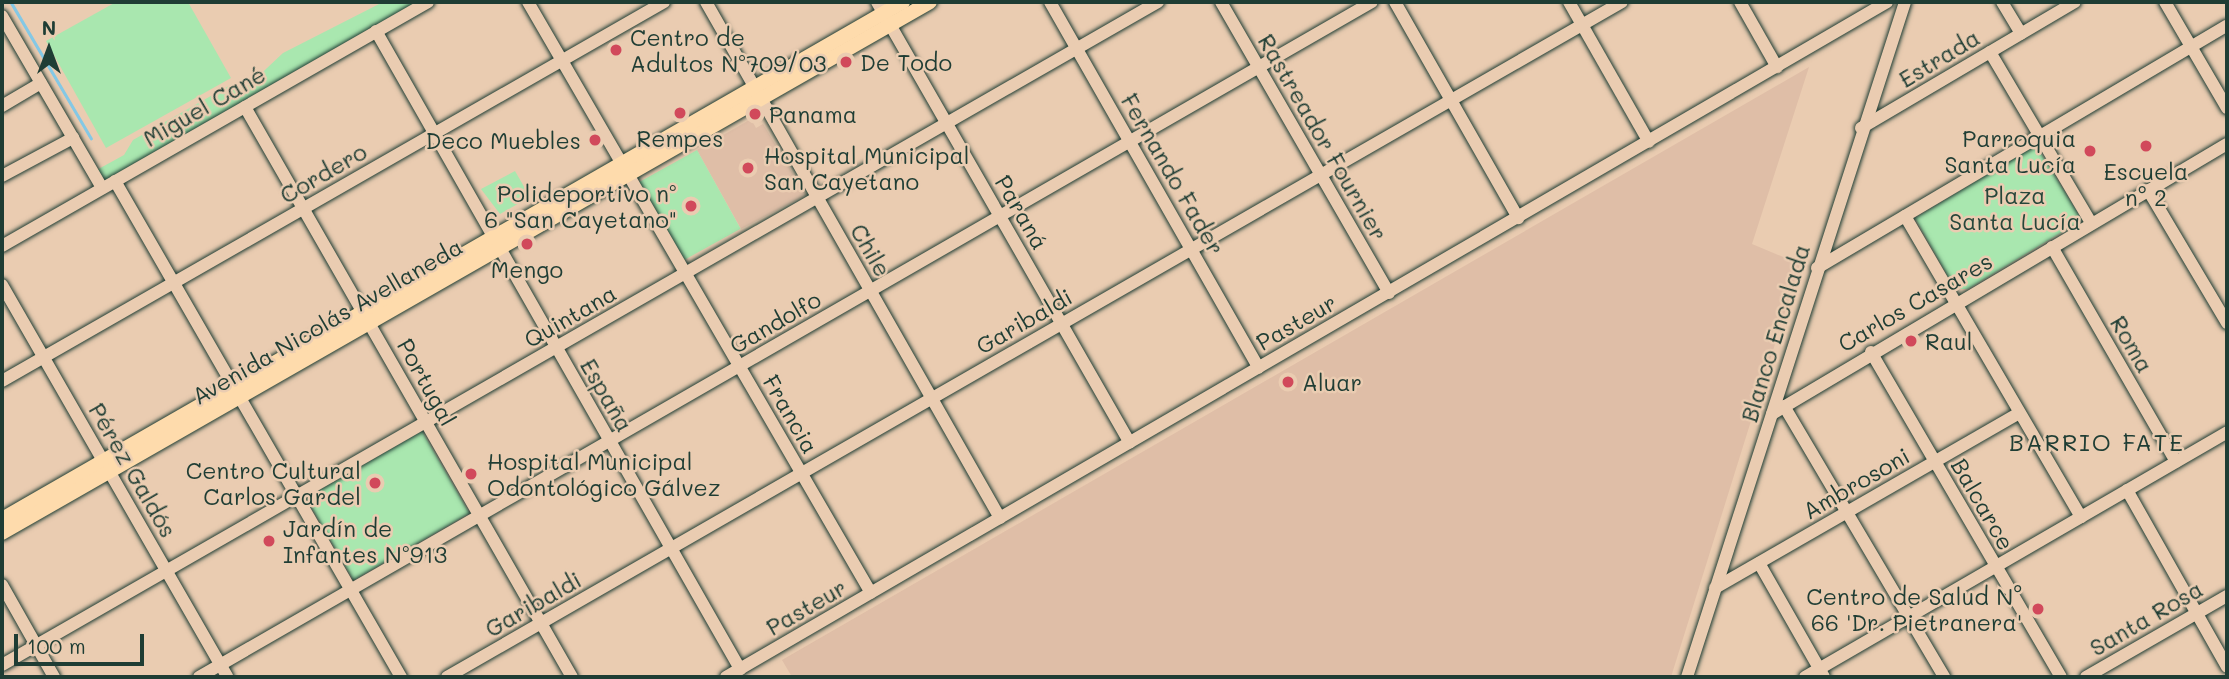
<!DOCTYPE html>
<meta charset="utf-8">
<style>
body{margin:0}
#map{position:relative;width:2229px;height:679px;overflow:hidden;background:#eaccb1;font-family:Mali,sans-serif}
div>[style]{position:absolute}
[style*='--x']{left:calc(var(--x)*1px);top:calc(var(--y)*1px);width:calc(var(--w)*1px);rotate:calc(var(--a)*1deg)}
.built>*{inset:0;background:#dfbea7}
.green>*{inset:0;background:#a9e7af;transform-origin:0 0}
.stream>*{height:2.5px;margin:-1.25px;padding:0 1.25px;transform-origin:1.25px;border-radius:1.25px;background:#84c8e5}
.roads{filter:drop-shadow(0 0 2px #1f3d34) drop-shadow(0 0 2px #1f3d34)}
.minor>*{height:12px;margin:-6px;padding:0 6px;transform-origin:6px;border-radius:6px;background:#eaccb1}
.major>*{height:14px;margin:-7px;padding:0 7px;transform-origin:7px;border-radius:7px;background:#fedbac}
.dots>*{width:19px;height:19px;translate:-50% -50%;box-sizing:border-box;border:4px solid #eaccb1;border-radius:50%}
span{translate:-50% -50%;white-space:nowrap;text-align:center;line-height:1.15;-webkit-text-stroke:5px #eaccb1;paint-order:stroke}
.poi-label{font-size:23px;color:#1f3d34}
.left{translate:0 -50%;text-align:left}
.right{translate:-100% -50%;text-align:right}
.street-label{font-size:23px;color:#1f3d34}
.park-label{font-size:23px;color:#26463a}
.neighbourhood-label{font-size:24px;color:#1f3d34;letter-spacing:2px}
.frame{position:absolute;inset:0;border:4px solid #1f3d34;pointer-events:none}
.north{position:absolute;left:14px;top:14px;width:70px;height:70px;-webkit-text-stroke:5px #eaccb1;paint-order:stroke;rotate:0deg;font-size:19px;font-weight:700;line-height:28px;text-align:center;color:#1f3d34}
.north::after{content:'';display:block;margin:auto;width:24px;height:32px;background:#1f3d34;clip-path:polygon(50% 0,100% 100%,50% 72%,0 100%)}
.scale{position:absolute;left:14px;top:634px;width:130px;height:32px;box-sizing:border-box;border:4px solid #1f3d34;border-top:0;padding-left:9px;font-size:21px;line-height:24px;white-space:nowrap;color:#1f3d34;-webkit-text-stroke:5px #eaccb1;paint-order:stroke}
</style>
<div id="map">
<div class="built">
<i style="clip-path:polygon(1809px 67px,1752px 244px,1800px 264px,1671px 677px,792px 677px,782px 660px)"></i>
<i style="clip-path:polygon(751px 119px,756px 128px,763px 124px,806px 195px,741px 229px,697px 150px)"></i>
</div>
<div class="green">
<i style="clip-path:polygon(116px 2px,188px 2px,231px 78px,106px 148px,46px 41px)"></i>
<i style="clip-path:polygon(383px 2px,427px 2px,102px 188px,93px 172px,124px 155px,133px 140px,232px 84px,249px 85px,283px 53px)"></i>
<i style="clip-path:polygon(2036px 145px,2082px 220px,1968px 289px,1955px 289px,1915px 218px)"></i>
<i style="left:697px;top:150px;width:90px;height:67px;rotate:61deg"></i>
<i style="clip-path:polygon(515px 171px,530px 197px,500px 214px,481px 189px)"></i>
<i style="left:422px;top:431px;width:95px;height:134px;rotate:60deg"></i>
</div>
<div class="stream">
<i style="--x:11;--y:2;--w:158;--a:59.5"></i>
</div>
<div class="roads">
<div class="minor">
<i style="--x:528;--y:2;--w:683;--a:59.87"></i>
<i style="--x:706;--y:2;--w:594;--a:60.33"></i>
<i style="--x:877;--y:2;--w:508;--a:60.16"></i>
<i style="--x:1050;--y:2;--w:421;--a:60.3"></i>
<i style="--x:1221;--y:2;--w:336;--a:60"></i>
<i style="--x:1395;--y:2;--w:249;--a:60.3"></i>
<i style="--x:1569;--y:2;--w:161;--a:60.3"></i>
<i style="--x:1740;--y:2;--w:75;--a:60.4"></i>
<i style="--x:2002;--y:2;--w:37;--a:59"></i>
<i style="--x:2165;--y:2;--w:123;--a:59.7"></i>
<i style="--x:2;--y:16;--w:199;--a:59.8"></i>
<i style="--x:376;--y:31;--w:735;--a:60.29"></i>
<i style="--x:1990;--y:52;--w:199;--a:59.4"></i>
<i style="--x:2;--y:106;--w:45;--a:-30.5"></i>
<i style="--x:245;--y:107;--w:657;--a:60.16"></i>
<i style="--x:1861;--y:128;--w:248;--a:-30.5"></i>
<i style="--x:2;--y:176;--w:81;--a:-28.2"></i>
<i style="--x:115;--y:181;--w:573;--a:60.03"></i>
<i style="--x:2148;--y:190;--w:155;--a:59.3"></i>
<i style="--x:1905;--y:216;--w:349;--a:59.7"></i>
<i style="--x:2;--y:246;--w:491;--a:-29.8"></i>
<i style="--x:2052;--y:247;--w:248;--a:60"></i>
<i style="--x:1817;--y:268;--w:476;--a:-30.6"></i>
<i style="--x:2;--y:285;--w:452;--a:60.1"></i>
<i style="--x:1871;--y:352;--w:376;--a:59.7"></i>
<i style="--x:2;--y:381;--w:763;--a:-29.79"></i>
<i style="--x:1784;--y:406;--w:315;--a:59.4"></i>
<i style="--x:1772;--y:414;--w:529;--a:-30.69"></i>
<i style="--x:2127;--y:490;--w:203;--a:60.5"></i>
<i style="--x:1759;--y:563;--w:131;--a:60.3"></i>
<i style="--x:2;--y:585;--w:106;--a:60.5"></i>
<i style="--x:1715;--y:588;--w:351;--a:-29.9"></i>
<i style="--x:2;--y:665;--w:1333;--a:-29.84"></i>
<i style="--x:199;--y:677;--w:1353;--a:-29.92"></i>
<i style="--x:447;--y:677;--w:1355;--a:-29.88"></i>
<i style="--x:726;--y:677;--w:1343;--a:-30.17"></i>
<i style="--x:1687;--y:677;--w:709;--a:-72.1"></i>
<i style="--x:1805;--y:677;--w:488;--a:-30.1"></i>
<i style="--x:2086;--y:677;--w:163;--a:-29.9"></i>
</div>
<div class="major">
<i style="--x:2;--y:519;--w:1039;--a:-29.85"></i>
<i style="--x:2;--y:533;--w:1069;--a:-29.78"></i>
</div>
</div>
<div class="dots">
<i style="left:616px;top:50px;background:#d1495b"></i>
<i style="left:846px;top:62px;background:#d1495b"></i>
<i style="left:680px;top:113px;background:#d1495b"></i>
<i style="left:755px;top:114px;background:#d1495b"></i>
<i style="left:595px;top:140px;background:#d1495b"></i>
<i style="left:2146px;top:146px;background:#d1495b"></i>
<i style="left:2090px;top:151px;background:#d1495b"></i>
<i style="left:748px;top:168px;background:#d1495b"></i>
<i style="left:691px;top:206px;background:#d1495b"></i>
<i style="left:527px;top:244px;background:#d1495b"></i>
<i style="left:1911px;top:341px;background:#d1495b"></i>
<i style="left:1288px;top:382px;background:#d1495b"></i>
<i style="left:471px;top:474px;background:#d1495b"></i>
<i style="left:375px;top:483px;background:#d1495b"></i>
<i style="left:269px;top:541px;background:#d1495b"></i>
<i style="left:2038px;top:609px;background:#d1495b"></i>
</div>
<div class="poi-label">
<span class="left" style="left:630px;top:50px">Centro de<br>Adultos Nº709/03</span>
<span class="left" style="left:860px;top:62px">De Todo</span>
<span class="left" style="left:769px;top:114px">Panama</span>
<span style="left:680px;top:138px">Rempes</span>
<span class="right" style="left:2076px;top:151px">Parroquia<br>Santa Lucía</span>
<span class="right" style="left:581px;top:140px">Deco Muebles</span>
<span class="left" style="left:764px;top:168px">Hospital Municipal<br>San Cayetano</span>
<span style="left:2146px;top:184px">Escuela<br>n° 2</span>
<span class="right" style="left:677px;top:206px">Polideportivo nº<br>6 "San Cayetano"</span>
<span style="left:527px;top:269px">Mengo</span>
<span class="left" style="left:1925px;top:341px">Raul</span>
<span class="left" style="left:1302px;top:382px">Aluar</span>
<span class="left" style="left:487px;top:474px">Hospital Municipal<br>Odontológico Gálvez</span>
<span class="right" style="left:361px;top:483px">Centro Cultural<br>Carlos Gardel</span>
<span class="left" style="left:283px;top:541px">Jardín de<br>Infantes Nº913</span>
<span class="right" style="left:2022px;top:609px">Centro de Salud N°<br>66 'Dr. Pietranera'</span>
</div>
<div class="street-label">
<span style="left:1939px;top:58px;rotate:-31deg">Estrada</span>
<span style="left:204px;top:106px;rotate:-30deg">Miguel Cané</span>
<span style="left:1323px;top:137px;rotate:60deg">Rastreador Fournier</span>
<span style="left:323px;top:173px;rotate:-30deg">Cordero</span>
<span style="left:1173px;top:174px;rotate:60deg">Fernando Fader</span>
<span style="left:1022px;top:212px;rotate:60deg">Paraná</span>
<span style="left:871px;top:250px;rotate:60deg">Chile</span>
<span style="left:1915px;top:302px;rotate:-30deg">Carlos Casares</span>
<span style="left:570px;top:316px;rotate:-30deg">Quintana</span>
<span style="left:327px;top:321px;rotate:-30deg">Avenida Nicolás Avellaneda</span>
<span style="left:1024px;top:321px;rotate:-30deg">Garibaldi</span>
<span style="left:775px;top:322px;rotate:-30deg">Gandolfo</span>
<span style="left:1296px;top:322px;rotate:-30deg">Pasteur</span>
<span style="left:1775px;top:333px;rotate:-73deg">Blanco Encalada</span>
<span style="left:2132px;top:344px;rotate:60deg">Roma</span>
<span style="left:427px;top:382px;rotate:61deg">Portugal</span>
<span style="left:607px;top:395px;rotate:60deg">España</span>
<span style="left:791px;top:414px;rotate:60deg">Francia</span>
<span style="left:133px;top:470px;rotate:60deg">Pérez Galdós</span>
<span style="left:1856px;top:483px;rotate:-30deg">Ambrosoni</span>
<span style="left:1983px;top:504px;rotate:60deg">Balcarce</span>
<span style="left:533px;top:604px;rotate:-30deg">Garibaldi</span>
<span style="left:806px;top:607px;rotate:-30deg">Pasteur</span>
<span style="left:2146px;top:618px;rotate:-30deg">Santa Rosa</span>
</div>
<div class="park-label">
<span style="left:2015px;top:208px">Plaza<br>Santa Lucía</span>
</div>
<div class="neighbourhood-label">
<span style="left:2097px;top:442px">BARRIO FATE</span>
</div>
<div class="frame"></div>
<div class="north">N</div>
<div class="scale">100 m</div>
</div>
